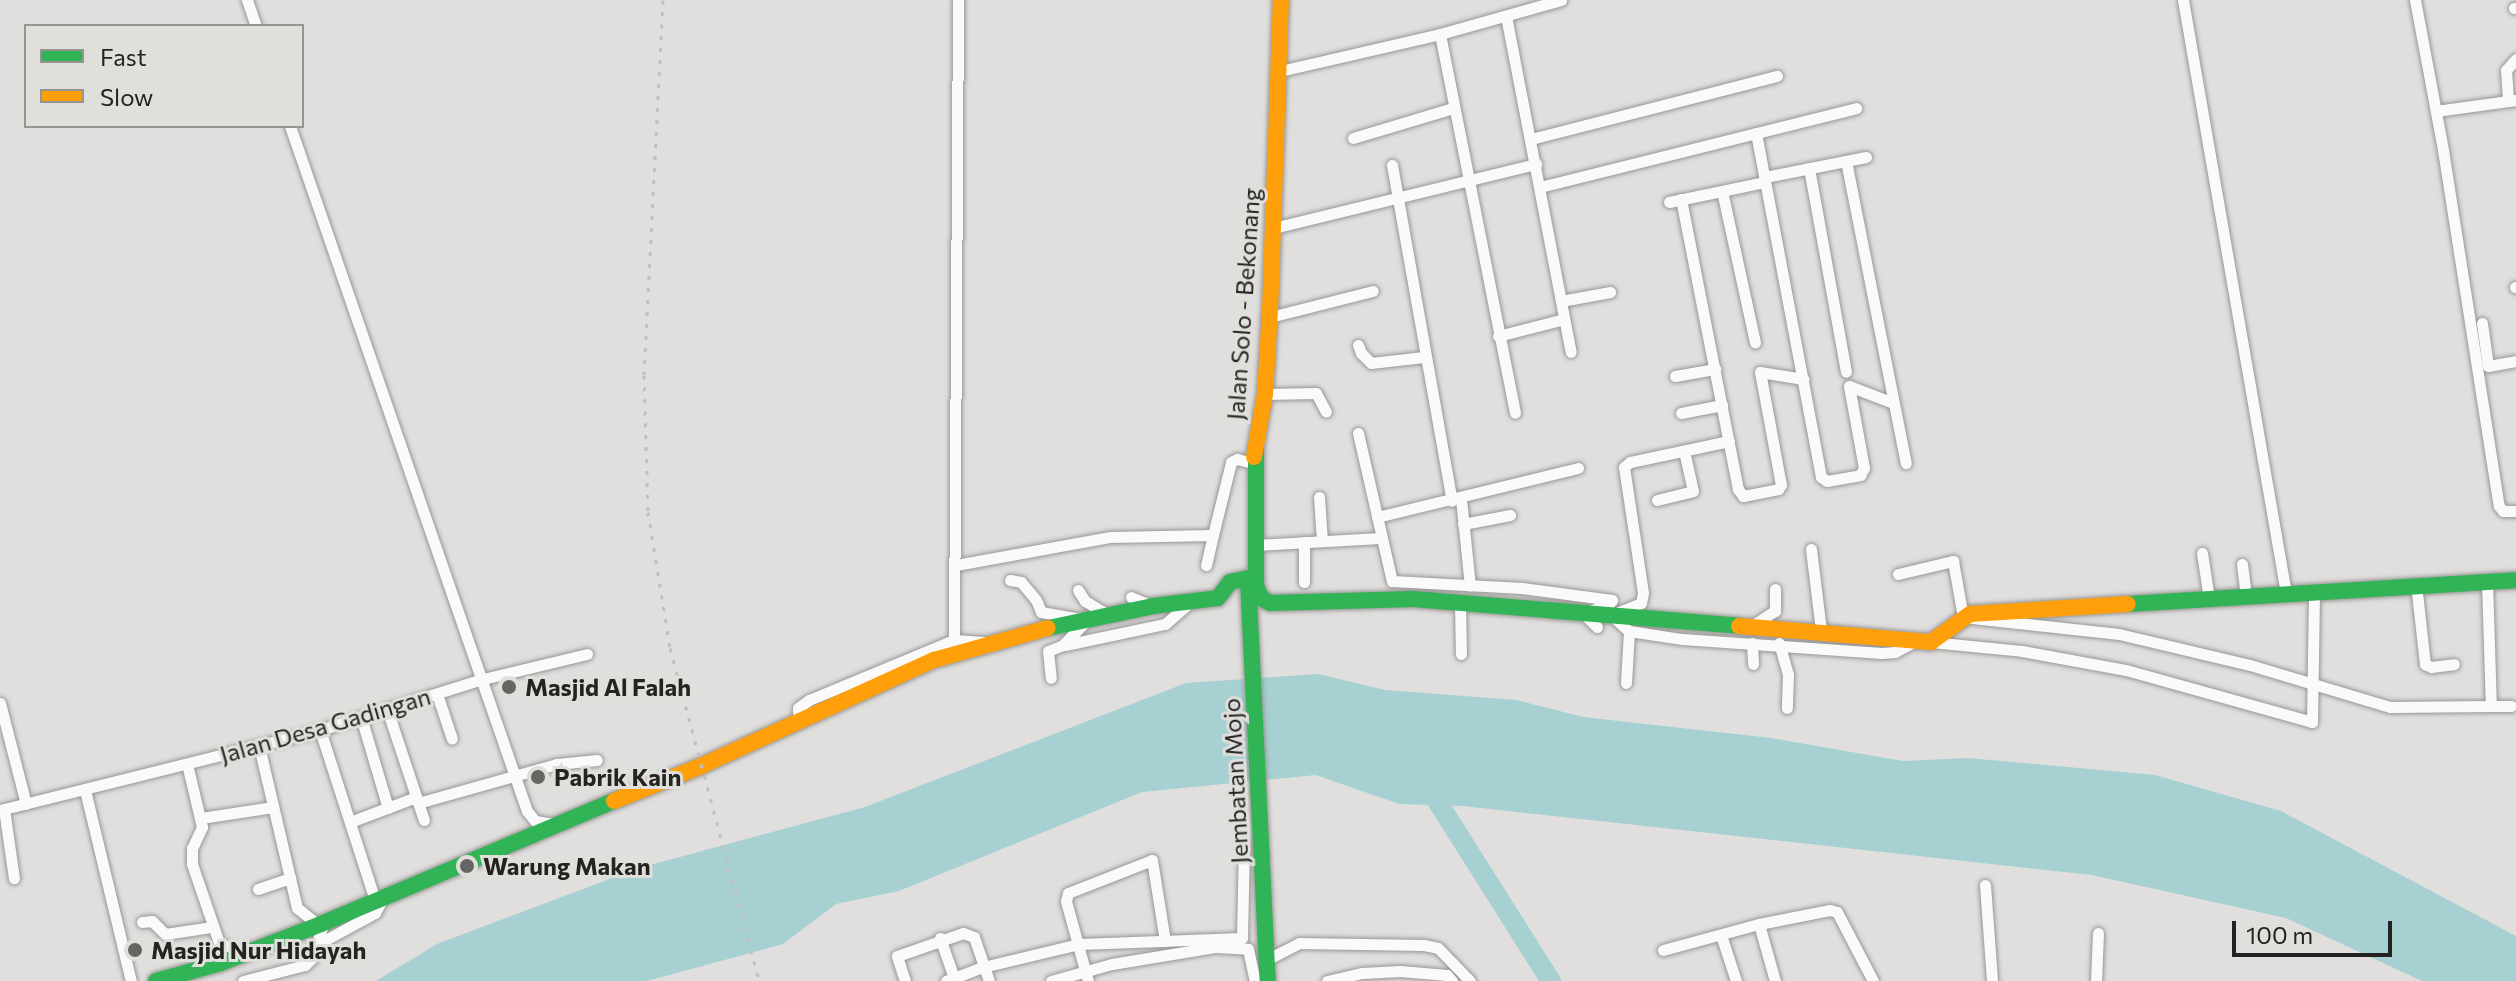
<!DOCTYPE html>
<style>
body{margin:0}
#map{position:relative;width:2516px;height:981px;overflow:hidden;background:#e0dfdd;font-family:Commissioner,sans-serif}
div>[style]{position:absolute}
[style*='--x']{left:calc(var(--x)*1px);top:calc(var(--y)*1px);width:calc(var(--w)*1px);rotate:calc(var(--a)*1deg)}
.water>*{inset:0;background:#a6d0d1}
.river>*{height:20px;margin:-10px;padding:0 10px;transform-origin:10px;border-radius:10px;background:#a6d0d1}
.roads{filter:drop-shadow(0 0 2px #989796) drop-shadow(0 0 2px #989796)}
.street>*{height:11px;margin:-5.5px;padding:0 5.5px;transform-origin:5.5px;border-radius:5.5px;background:#fafafa}
.fast>*{height:16px;margin:-8px;padding:0 8px;transform-origin:8px;border-radius:8px;background:#30b455}
.slow>*{height:16px;margin:-8px;padding:0 8px;transform-origin:8px;border-radius:8px;background:#ff9f0a}
.rail>*{height:3px;margin-top:-1.5px;transform-origin:0;background:repeating-linear-gradient(90deg,#c1c0bf 0 4px,transparent 0 12px)}
.dots>*{width:22px;height:22px;translate:-50% -50%;box-sizing:border-box;border:4px solid #e1dfdc;border-radius:50%}
span{translate:-50% -50%;white-space:nowrap;text-align:center;line-height:1.15;-webkit-text-stroke:6px #e1dfdc;paint-order:stroke}
.street-label{font-size:24px;color:#242322}
.poi-label{font-size:24px;color:#242322;font-weight:700}
.left{translate:0 -50%;text-align:left}
.legend{position:absolute;left:24px;top:24px;width:280px;height:104px;box-sizing:border-box;background:#e1dfdc;border:2px solid #959492;margin:0;padding:10px 14px;list-style:none;font-size:24px;color:#242322}
.legend li{display:flex;align-items:center;gap:16px;height:40px}
.legend b{width:40px;border:2px solid #959492}
.scale{position:absolute;left:2232px;top:921px;width:160px;height:36px;box-sizing:border-box;border:4px solid #242322;border-top:0;padding-left:10px;font-size:24px;line-height:28px;white-space:nowrap;color:#242322;-webkit-text-stroke:6px #e1dfdc;paint-order:stroke}
</style>
<div id="map">
<div class="water">
<i style="clip-path:polygon(1318px 674px,1385px 690px,1516px 700px,1583px 717px,1771px 738px,1903px 761px,1968px 758px,2155px 775px,2281px 811px,2516px 936px,2516px 981px,2422px 981px,2286px 918px,2092px 875px,1463px 806px,1399px 804px,1316px 775px,1142px 792px,899px 891px,836px 904px,783px 944px,647px 981px,376px 981px,437px 944px,639px 868px,865px 807px,1186px 683px)"></i>
</div>
<div class="river">
<i style="--x:1425;--y:782;--w:236;--a:57.7"></i>
</div>
<div class="roads">
<div class="street">
<i style="--x:247;--y:0;--w:28;--a:71"></i>
<i style="--x:2183;--y:0;--w:602;--a:80.15"></i>
<i style="--x:2415;--y:0;--w:153;--a:79.4"></i>
<i style="--x:2443;--y:150;--w:360;--a:81.1"></i>
<i style="--x:2499;--y:506;--w:6;--a:51"></i>
<i style="--x:2503;--y:511;--w:13;--a:0"></i>
<i style="--x:2514;--y:8;--w:2;--a:0"></i>
<i style="--x:1506;--y:16;--w:342;--a:79.1"></i>
<i style="--x:1440;--y:34;--w:386;--a:78.8"></i>
<i style="--x:2516;--y:59;--w:15;--a:132"></i>
<i style="--x:2506;--y:70;--w:31;--a:86"></i>
<i style="--x:2508;--y:101;--w:8;--a:-7"></i>
<i style="--x:1280;--y:71;--w:164;--a:-13"></i>
<i style="--x:1440;--y:34;--w:126;--a:-15.7"></i>
<i style="--x:2436;--y:111;--w:73;--a:-7.9"></i>
<i style="--x:290;--y:126;--w:725;--a:70.92"></i>
<i style="--x:527;--y:811;--w:13;--a:51"></i>
<i style="--x:535;--y:821;--w:19;--a:9"></i>
<i style="--x:1756;--y:133;--w:350;--a:79.3"></i>
<i style="--x:1821;--y:477;--w:7;--a:34"></i>
<i style="--x:1827;--y:481;--w:34;--a:-10"></i>
<i style="--x:1860;--y:475;--w:8;--a:-60"></i>
<i style="--x:1864;--y:468;--w:83;--a:-100.4"></i>
<i style="--x:1353;--y:138;--w:104;--a:-16.7"></i>
<i style="--x:1531;--y:139;--w:254;--a:-14.4"></i>
<i style="--x:1846;--y:161;--w:308;--a:78.8"></i>
<i style="--x:1392;--y:165;--w:341;--a:79.9"></i>
<i style="--x:1809;--y:168;--w:207;--a:79.7"></i>
<i style="--x:1765;--y:177;--w:103;--a:-11.2"></i>
<i style="--x:1540;--y:187;--w:326;--a:-14"></i>
<i style="--x:1722;--y:191;--w:155;--a:77.7"></i>
<i style="--x:1681;--y:199;--w:296;--a:78.9"></i>
<i style="--x:1738;--y:489;--w:9;--a:54"></i>
<i style="--x:1743;--y:496;--w:36;--a:-11"></i>
<i style="--x:1778;--y:489;--w:5;--a:-53"></i>
<i style="--x:1781;--y:485;--w:115;--a:-100.5"></i>
<i style="--x:1760;--y:372;--w:44;--a:9.2"></i>
<i style="--x:1669;--y:202;--w:98;--a:-11.8"></i>
<i style="--x:1273;--y:228;--w:271;--a:-13.7"></i>
<i style="--x:2515;--y:287;--w:1;--a:0"></i>
<i style="--x:1561;--y:301;--w:50;--a:-10.4"></i>
<i style="--x:1270;--y:317;--w:106;--a:-14.2"></i>
<i style="--x:2482;--y:323;--w:43;--a:82.1"></i>
<i style="--x:2488;--y:366;--w:28;--a:-10"></i>
<i style="--x:1498;--y:336;--w:68;--a:-14.4"></i>
<i style="--x:1358;--y:345;--w:9;--a:69"></i>
<i style="--x:1361;--y:353;--w:14;--a:45"></i>
<i style="--x:1371;--y:363;--w:53;--a:-6.5"></i>
<i style="--x:1675;--y:376;--w:41;--a:-9.9"></i>
<i style="--x:1849;--y:386;--w:45;--a:20.9"></i>
<i style="--x:1265;--y:394;--w:51;--a:-1.1"></i>
<i style="--x:1316;--y:393;--w:21;--a:62"></i>
<i style="--x:1681;--y:413;--w:42;--a:-11"></i>
<i style="--x:1358;--y:433;--w:152;--a:77.1"></i>
<i style="--x:1392;--y:581;--w:130;--a:3.1"></i>
<i style="--x:1522;--y:588;--w:91;--a:7.6"></i>
<i style="--x:1729;--y:441;--w:101;--a:168"></i>
<i style="--x:1630;--y:462;--w:8;--a:140"></i>
<i style="--x:1624;--y:467;--w:127;--a:81.4"></i>
<i style="--x:1643;--y:593;--w:10;--a:101"></i>
<i style="--x:1641;--y:603;--w:32;--a:158"></i>
<i style="--x:1611;--y:615;--w:24;--a:42"></i>
<i style="--x:1629;--y:631;--w:54;--a:8.6"></i>
<i style="--x:1682;--y:639;--w:200;--a:4"></i>
<i style="--x:1882;--y:653;--w:13;--a:-4"></i>
<i style="--x:1895;--y:652;--w:24;--a:-28"></i>
<i style="--x:1319;--y:497;--w:44;--a:86.1"></i>
<i style="--x:1461;--y:499;--w:87;--a:84.1"></i>
<i style="--x:1657;--y:500;--w:37;--a:-14"></i>
<i style="--x:1693;--y:491;--w:41;--a:-102.7"></i>
<i style="--x:1377;--y:517;--w:207;--a:-13.7"></i>
<i style="--x:1463;--y:524;--w:48;--a:-10.8"></i>
<i style="--x:1213;--y:535;--w:75;--a:-76.1"></i>
<i style="--x:1231;--y:462;--w:7;--a:-27"></i>
<i style="--x:1237;--y:459;--w:16;--a:14"></i>
<i style="--x:1304;--y:542;--w:40;--a:90"></i>
<i style="--x:1256;--y:545;--w:124;--a:-3.2"></i>
<i style="--x:1811;--y:549;--w:83;--a:83"></i>
<i style="--x:2202;--y:553;--w:47;--a:81.3"></i>
<i style="--x:2242;--y:564;--w:32;--a:83"></i>
<i style="--x:956;--y:565;--w:157;--a:-10.3"></i>
<i style="--x:1110;--y:537;--w:103;--a:-1.1"></i>
<i style="--x:1213;--y:535;--w:31;--a:103"></i>
<i style="--x:1898;--y:574;--w:57;--a:-13.3"></i>
<i style="--x:1953;--y:561;--w:57;--a:79.9"></i>
<i style="--x:1963;--y:617;--w:157;--a:6.2"></i>
<i style="--x:2119;--y:634;--w:135;--a:13.3"></i>
<i style="--x:2250;--y:665;--w:146;--a:16.7"></i>
<i style="--x:2390;--y:707;--w:101;--a:-0.6"></i>
<i style="--x:1010;--y:580;--w:11;--a:10"></i>
<i style="--x:1021;--y:582;--w:23;--a:50"></i>
<i style="--x:1036;--y:600;--w:13;--a:67"></i>
<i style="--x:1041;--y:612;--w:47;--a:9.9"></i>
<i style="--x:1087;--y:620;--w:35;--a:134"></i>
<i style="--x:1063;--y:645;--w:16;--a:158"></i>
<i style="--x:1048;--y:651;--w:27;--a:84"></i>
<i style="--x:2487;--y:582;--w:124;--a:88.2"></i>
<i style="--x:2491;--y:706;--w:20;--a:0"></i>
<i style="--x:2416;--y:584;--w:81;--a:83.6"></i>
<i style="--x:2425;--y:664;--w:7;--a:27"></i>
<i style="--x:2431;--y:667;--w:23;--a:-7"></i>
<i style="--x:1078;--y:590;--w:13;--a:58"></i>
<i style="--x:1085;--y:601;--w:27;--a:31"></i>
<i style="--x:1131;--y:597;--w:23;--a:23"></i>
<i style="--x:1460;--y:604;--w:50;--a:88.9"></i>
<i style="--x:1597;--y:627;--w:20;--a:-135"></i>
<i style="--x:1583;--y:613;--w:26;--a:-18"></i>
<i style="--x:1608;--y:605;--w:6;--a:-51"></i>
<i style="--x:1750;--y:627;--w:30;--a:-33"></i>
<i style="--x:1775;--y:611;--w:22;--a:-90"></i>
<i style="--x:954;--y:640;--w:640;--a:-89.64"></i>
<i style="--x:1931;--y:642;--w:91;--a:5.6"></i>
<i style="--x:2022;--y:651;--w:106;--a:10.4"></i>
<i style="--x:2126;--y:670;--w:193;--a:15.6"></i>
<i style="--x:2312;--y:722;--w:131;--a:-89.1"></i>
<i style="--x:1752;--y:643;--w:21;--a:87"></i>
<i style="--x:1779;--y:643;--w:33;--a:74"></i>
<i style="--x:1788;--y:675;--w:33;--a:92"></i>
<i style="--x:1065;--y:645;--w:102;--a:-11.9"></i>
<i style="--x:1165;--y:624;--w:33;--a:-41"></i>
<i style="--x:1626;--y:683;--w:52;--a:-86.7"></i>
<i style="--x:437;--y:694;--w:47;--a:71.6"></i>
<i style="--x:0;--y:703;--w:104;--a:75.6"></i>
<i style="--x:387;--y:709;--w:117;--a:71.6"></i>
<i style="--x:361;--y:717;--w:95;--a:73.5"></i>
<i style="--x:799;--y:723;--w:15;--a:-94"></i>
<i style="--x:798;--y:708;--w:14;--a:-36"></i>
<i style="--x:809;--y:700;--w:157;--a:-22.5"></i>
<i style="--x:954;--y:640;--w:30;--a:4"></i>
<i style="--x:320;--y:730;--w:179;--a:72.1"></i>
<i style="--x:187;--y:764;--w:65;--a:76.6"></i>
<i style="--x:202;--y:827;--w:23;--a:115"></i>
<i style="--x:192;--y:848;--w:16;--a:90"></i>
<i style="--x:192;--y:864;--w:83;--a:71.1"></i>
<i style="--x:219;--y:943;--w:28;--a:23"></i>
<i style="--x:85;--y:790;--w:196;--a:76.5"></i>
<i style="--x:418;--y:803;--w:144;--a:-15.7"></i>
<i style="--x:557;--y:764;--w:40;--a:-5.7"></i>
<i style="--x:4;--y:809;--w:70;--a:81.8"></i>
<i style="--x:0;--y:810;--w:330;--a:-14"></i>
<i style="--x:320;--y:730;--w:171;--a:-17.4"></i>
<i style="--x:483;--y:679;--w:107;--a:-13.5"></i>
<i style="--x:201;--y:818;--w:73;--a:-8.7"></i>
<i style="--x:350;--y:822;--w:71;--a:-20.7"></i>
<i style="--x:1985;--y:885;--w:96;--a:85.8"></i>
<i style="--x:258;--y:889;--w:34;--a:-19"></i>
<i style="--x:142;--y:922;--w:10;--a:-6"></i>
<i style="--x:152;--y:921;--w:18;--a:45"></i>
<i style="--x:165;--y:934;--w:48;--a:-8.5"></i>
<i style="--x:1721;--y:935;--w:48;--a:71.9"></i>
<i style="--x:940;--y:938;--w:42;--a:70.7"></i>
<i style="--x:316;--y:945;--w:67;--a:-28.5"></i>
<i style="--x:375;--y:913;--w:19;--a:-62"></i>
<i style="--x:1663;--y:950;--w:99;--a:-15.2"></i>
<i style="--x:1268;--y:959;--w:35;--a:-27"></i>
<i style="--x:1299;--y:943;--w:125;--a:0.9"></i>
<i style="--x:1424;--y:945;--w:14;--a:12"></i>
<i style="--x:1438;--y:948;--w:46;--a:45.9"></i>
<i style="--x:243;--y:981;--w:64;--a:-14.5"></i>
<i style="--x:305;--y:965;--w:10;--a:-45"></i>
<i style="--x:312;--y:958;--w:32;--a:-72"></i>
<i style="--x:322;--y:928;--w:32;--a:-141"></i>
<i style="--x:297;--y:908;--w:166;--a:-103.2"></i>
<i style="--x:905;--y:981;--w:26;--a:-108"></i>
<i style="--x:897;--y:956;--w:70;--a:-19.2"></i>
<i style="--x:963;--y:933;--w:12;--a:20"></i>
<i style="--x:974;--y:937;--w:46;--a:71.2"></i>
<i style="--x:946;--y:981;--w:40;--a:-21"></i>
<i style="--x:983;--y:967;--w:99;--a:-13.5"></i>
<i style="--x:1079;--y:944;--w:163;--a:-2.1"></i>
<i style="--x:1242;--y:938;--w:94;--a:-88.8"></i>
<i style="--x:1051;--y:981;--w:63;--a:-15.6"></i>
<i style="--x:1112;--y:964;--w:104;--a:-9.4"></i>
<i style="--x:1215;--y:947;--w:33;--a:3"></i>
<i style="--x:1248;--y:949;--w:33;--a:78"></i>
<i style="--x:1088;--y:981;--w:83;--a:-105.4"></i>
<i style="--x:1066;--y:901;--w:8;--a:-76"></i>
<i style="--x:1068;--y:893;--w:90;--a:-21.4"></i>
<i style="--x:1152;--y:860;--w:82;--a:80.9"></i>
<i style="--x:1327;--y:981;--w:36;--a:-13"></i>
<i style="--x:1362;--y:973;--w:38;--a:-3"></i>
<i style="--x:1400;--y:971;--w:47;--a:4.9"></i>
<i style="--x:1447;--y:975;--w:8;--a:50"></i>
<i style="--x:1775;--y:981;--w:59;--a:-105.7"></i>
<i style="--x:1759;--y:924;--w:72;--a:-11.2"></i>
<i style="--x:1830;--y:910;--w:7;--a:16"></i>
<i style="--x:1837;--y:912;--w:78;--a:62.4"></i>
<i style="--x:2096;--y:981;--w:48;--a:-87.6"></i>
</div>
<div class="fast">
<i style="--x:1256;--y:447;--w:139;--a:90"></i>
<i style="--x:1256;--y:586;--w:13;--a:67"></i>
<i style="--x:1261;--y:598;--w:10;--a:29"></i>
<i style="--x:1270;--y:603;--w:143;--a:-1.6"></i>
<i style="--x:1413;--y:599;--w:327;--a:4.7"></i>
<i style="--x:1248;--y:579;--w:402;--a:87.2"></i>
<i style="--x:2128;--y:604;--w:389;--a:-3.5"></i>
<i style="--x:1048;--y:628;--w:107;--a:-11.8"></i>
<i style="--x:1153;--y:606;--w:65;--a:-7"></i>
<i style="--x:1218;--y:598;--w:20;--a:-53"></i>
<i style="--x:1230;--y:582;--w:19;--a:-12"></i>
<i style="--x:156;--y:981;--w:67;--a:-15.5"></i>
<i style="--x:221;--y:963;--w:107;--a:-21.3"></i>
<i style="--x:321;--y:924;--w:318;--a:-22.8"></i>
</div>
<div class="slow">
<i style="--x:1254;--y:457;--w:64;--a:-80.1"></i>
<i style="--x:1265;--y:394;--w:83;--a:-86.6"></i>
<i style="--x:1270;--y:311;--w:311;--a:-88"></i>
<i style="--x:1739;--y:626;--w:193;--a:4.8"></i>
<i style="--x:1931;--y:642;--w:48;--a:-35.7"></i>
<i style="--x:1970;--y:614;--w:158;--a:-3.6"></i>
<i style="--x:614;--y:801;--w:94;--a:-21.9"></i>
<i style="--x:701;--y:766;--w:256;--a:-24.5"></i>
<i style="--x:934;--y:660;--w:118;--a:-15.7"></i>
</div>
</div>
<div class="rail">
<i style="--x:663;--y:0;--w:375;--a:92.9"></i>
<i style="--x:644;--y:375;--w:137;--a:88.3"></i>
<i style="--x:648;--y:512;--w:138;--a:80.8"></i>
<i style="--x:670;--y:648;--w:345;--a:75"></i>
</div>
<div class="dots">
<i style="left:509px;top:687px;background:#666563"></i>
<i style="left:538px;top:777px;background:#666563"></i>
<i style="left:467px;top:866px;background:#666563"></i>
<i style="left:135px;top:950px;background:#666563"></i>
</div>
<div class="street-label">
<span style="left:1243px;top:304px;rotate:-86deg">Jalan Solo - Bekonang</span>
<span style="left:325px;top:725px;rotate:-16deg">Jalan Desa Gadingan</span>
<span style="left:1235px;top:781px;rotate:-93deg">Jembatan Mojo</span>
</div>
<div class="poi-label">
<span class="left" style="left:525px;top:687px">Masjid Al Falah</span>
<span class="left" style="left:554px;top:777px">Pabrik Kain</span>
<span class="left" style="left:483px;top:866px">Warung Makan</span>
<span class="left" style="left:151px;top:950px">Masjid Nur Hidayah</span>
</div>
<ul class="legend">
<li><b style="height:10px;background:#30b455"></b>Fast</li>
<li><b style="height:10px;background:#ff9f0a"></b>Slow</li>
</ul>
<div class="scale">100 m</div>
</div>
